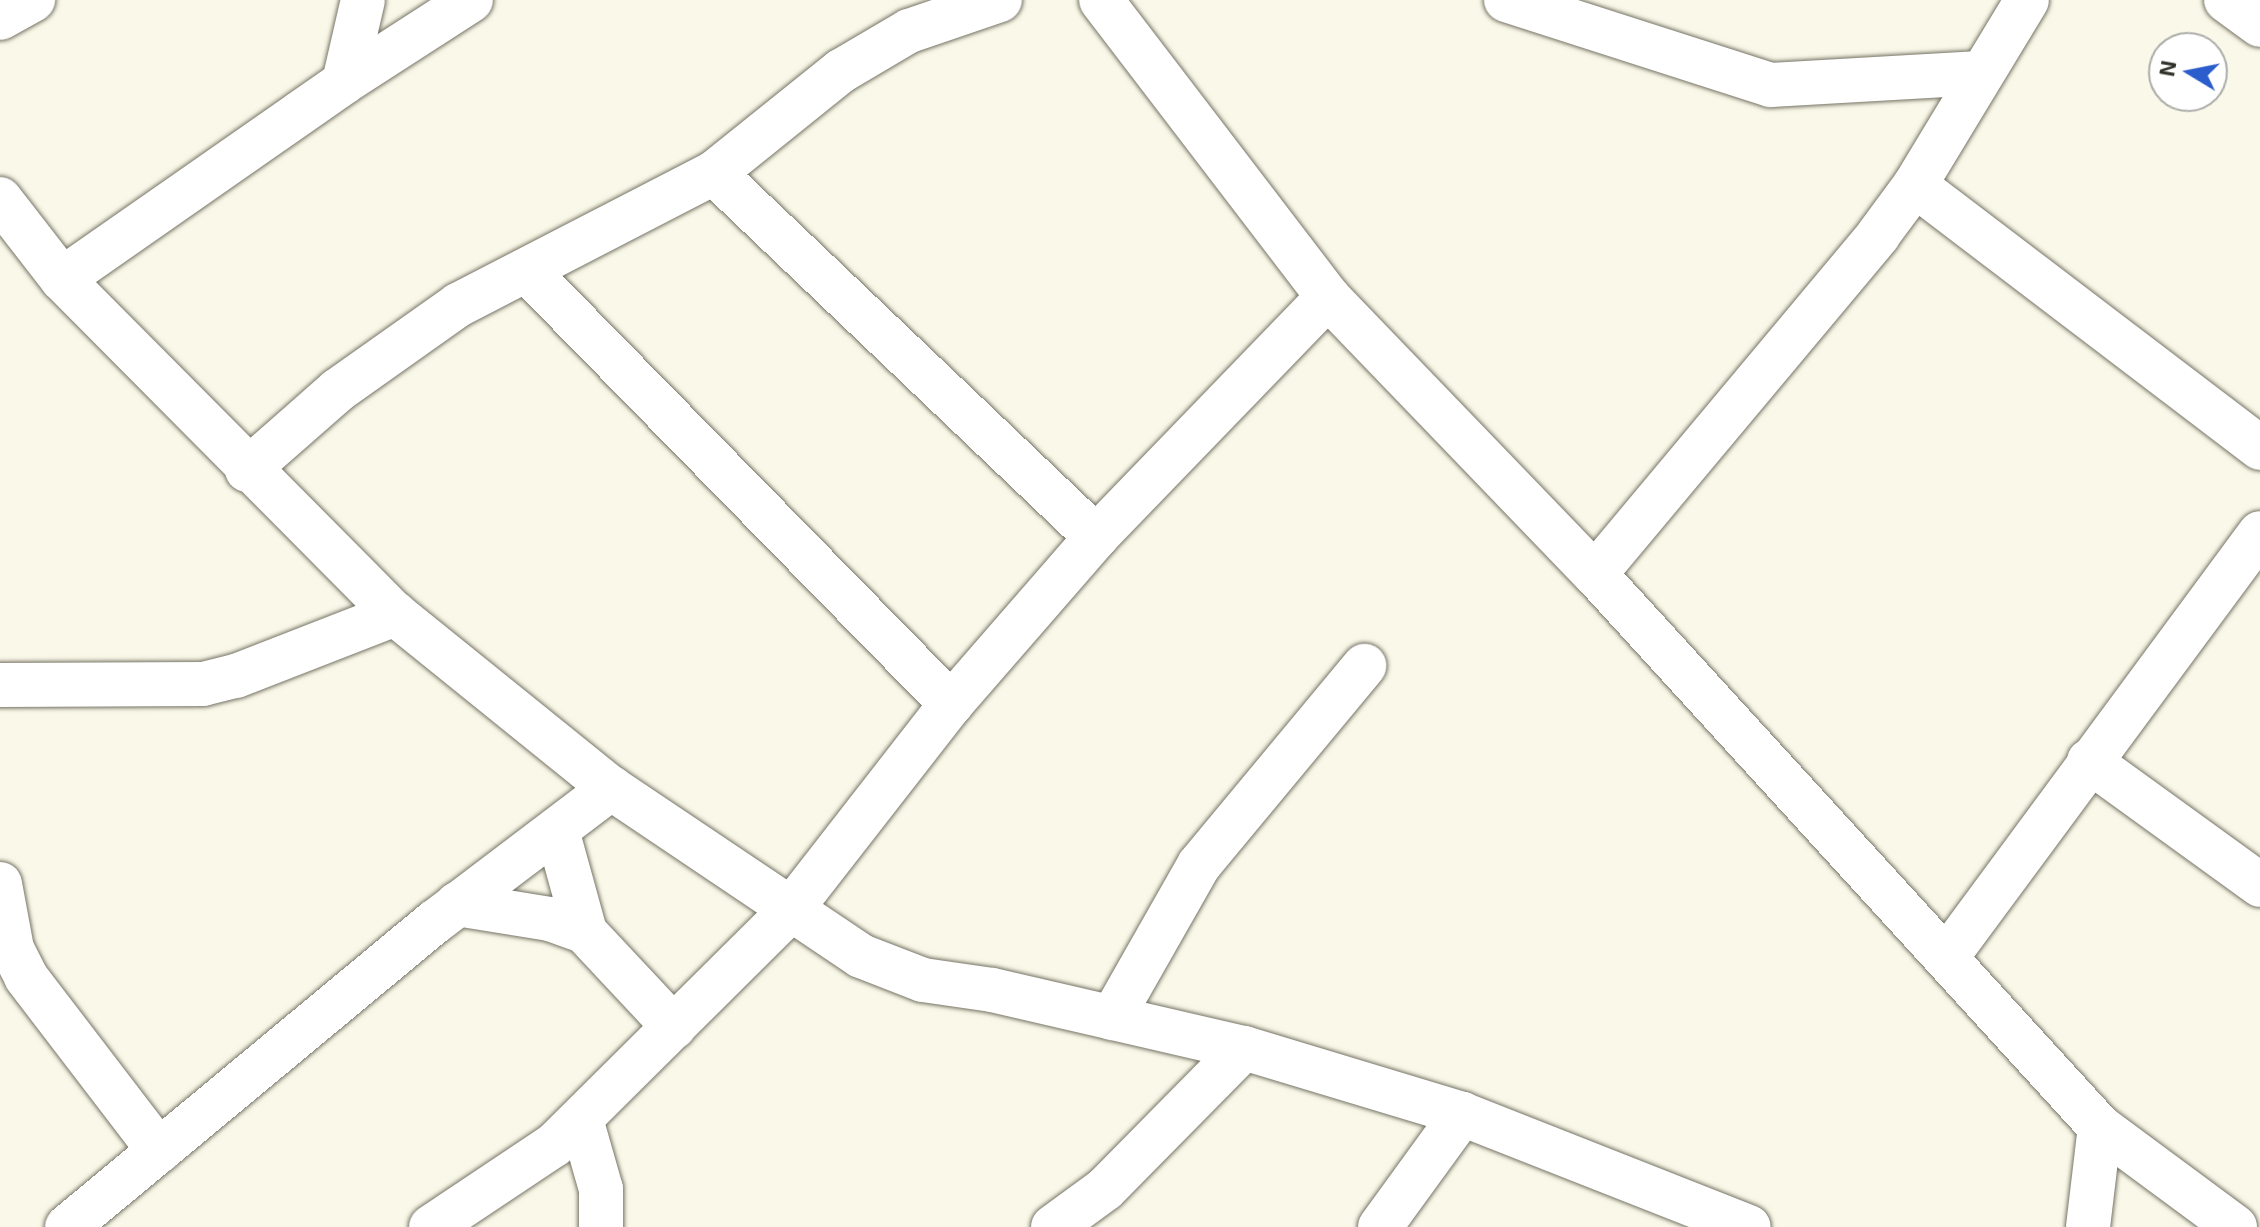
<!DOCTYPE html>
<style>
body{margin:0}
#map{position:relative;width:2260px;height:1227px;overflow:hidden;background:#faf8e8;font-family:"Exo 2",sans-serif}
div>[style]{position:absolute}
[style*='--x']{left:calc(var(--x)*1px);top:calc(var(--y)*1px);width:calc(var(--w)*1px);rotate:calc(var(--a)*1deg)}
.roads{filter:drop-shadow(0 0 2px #767466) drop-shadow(0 0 2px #767466)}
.minor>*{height:44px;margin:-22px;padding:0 22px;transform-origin:22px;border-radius:22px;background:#fff}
span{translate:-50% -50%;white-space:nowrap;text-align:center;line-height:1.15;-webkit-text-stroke:7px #fff;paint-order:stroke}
.north{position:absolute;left:2148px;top:32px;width:80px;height:80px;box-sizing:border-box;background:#fff;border:2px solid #adadaa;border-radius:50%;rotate:280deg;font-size:22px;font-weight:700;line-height:32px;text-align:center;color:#31312a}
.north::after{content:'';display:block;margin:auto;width:28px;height:36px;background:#2c5dcc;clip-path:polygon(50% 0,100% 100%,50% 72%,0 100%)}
</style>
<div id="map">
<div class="roads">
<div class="minor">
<i style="--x:1101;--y:0;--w:374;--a:52.6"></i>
<i style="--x:1328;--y:297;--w:385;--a:46.1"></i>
<i style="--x:1595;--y:574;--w:749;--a:47.6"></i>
<i style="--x:2100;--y:1127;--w:168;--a:36.5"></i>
<i style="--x:1506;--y:0;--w:278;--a:17.8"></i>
<i style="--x:1771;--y:85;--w:209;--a:-3.3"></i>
<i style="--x:2226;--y:0;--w:42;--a:36.3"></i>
<i style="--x:0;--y:18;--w:38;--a:-29"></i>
<i style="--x:344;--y:82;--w:151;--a:-32.8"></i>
<i style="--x:714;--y:173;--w:163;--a:-38.8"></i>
<i style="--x:841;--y:71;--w:79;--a:-30.5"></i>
<i style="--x:909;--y:31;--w:96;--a:-18.8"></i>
<i style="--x:1915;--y:185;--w:434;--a:37.3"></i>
<i style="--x:0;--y:199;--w:101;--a:52.2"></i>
<i style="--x:62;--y:279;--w:472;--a:45.2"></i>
<i style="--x:395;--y:614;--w:277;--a:38.9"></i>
<i style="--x:611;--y:788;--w:301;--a:33.9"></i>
<i style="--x:861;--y:956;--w:66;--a:21.2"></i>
<i style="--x:923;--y:980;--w:70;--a:8.2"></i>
<i style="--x:992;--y:990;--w:259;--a:13"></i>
<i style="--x:1244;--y:1048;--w:228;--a:16.8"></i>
<i style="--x:1462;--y:1114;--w:308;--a:21.5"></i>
<i style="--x:528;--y:272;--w:605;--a:45.6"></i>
<i style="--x:62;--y:279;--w:344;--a:-34.9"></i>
<i style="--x:344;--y:82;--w:84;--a:-77"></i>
<i style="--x:247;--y:470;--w:121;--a:-41.3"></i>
<i style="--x:338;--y:390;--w:147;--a:-35.3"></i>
<i style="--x:458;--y:305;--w:288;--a:-27.3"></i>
<i style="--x:714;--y:173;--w:528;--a:43.62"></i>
<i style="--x:1595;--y:574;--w:442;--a:-50.1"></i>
<i style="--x:1878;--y:235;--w:62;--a:-53.5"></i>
<i style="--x:1915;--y:185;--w:216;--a:-58.8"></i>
<i style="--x:0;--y:685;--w:203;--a:-0.3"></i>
<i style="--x:203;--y:684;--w:34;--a:-14"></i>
<i style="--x:236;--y:676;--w:171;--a:-21.3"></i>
<i style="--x:2089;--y:761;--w:211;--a:35.9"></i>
<i style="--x:557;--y:830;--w:106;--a:74.6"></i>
<i style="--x:0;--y:884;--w:66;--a:79.5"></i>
<i style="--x:12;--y:949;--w:31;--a:63"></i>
<i style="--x:26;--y:977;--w:219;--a:52.6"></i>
<i style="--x:457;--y:904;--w:94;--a:9.2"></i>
<i style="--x:550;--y:919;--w:37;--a:20"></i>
<i style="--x:585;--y:932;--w:130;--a:46.9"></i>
<i style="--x:1946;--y:958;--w:528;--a:-53.54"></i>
<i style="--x:1112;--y:1018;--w:176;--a:-60.4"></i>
<i style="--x:1199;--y:865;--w:259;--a:-50.3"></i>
<i style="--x:581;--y:1119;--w:73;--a:74.1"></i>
<i style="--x:601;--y:1189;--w:38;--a:90"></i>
<i style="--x:67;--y:1227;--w:479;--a:-39.7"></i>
<i style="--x:436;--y:921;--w:220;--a:-37.2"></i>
<i style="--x:431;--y:1227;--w:148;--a:-33.7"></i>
<i style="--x:554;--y:1145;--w:331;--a:-44.8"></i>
<i style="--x:789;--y:912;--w:264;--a:-52.1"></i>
<i style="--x:951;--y:704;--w:221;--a:-49"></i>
<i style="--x:1096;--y:537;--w:334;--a:-46"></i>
<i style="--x:1053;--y:1227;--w:64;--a:-36.2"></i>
<i style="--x:1105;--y:1189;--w:198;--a:-45.4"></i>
<i style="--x:1380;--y:1227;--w:140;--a:-54"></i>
<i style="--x:2088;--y:1227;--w:101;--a:-83.2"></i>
</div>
</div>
<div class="north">N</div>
</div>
